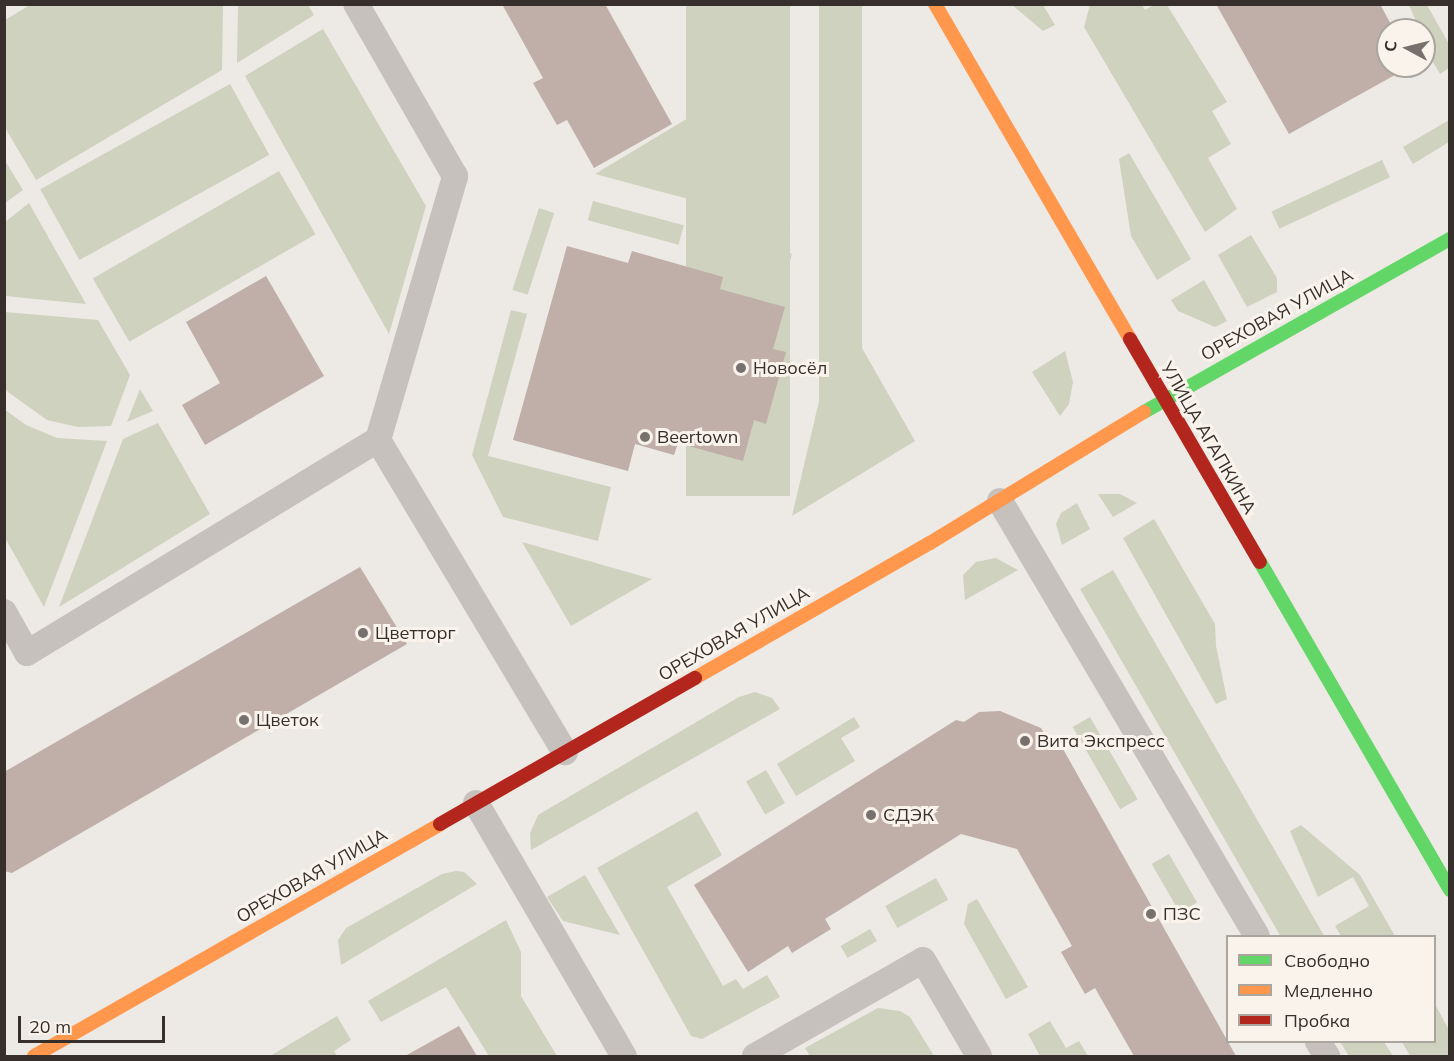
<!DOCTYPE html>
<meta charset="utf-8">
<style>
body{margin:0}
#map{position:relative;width:1454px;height:1061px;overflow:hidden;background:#ede9e4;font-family:Mulish,sans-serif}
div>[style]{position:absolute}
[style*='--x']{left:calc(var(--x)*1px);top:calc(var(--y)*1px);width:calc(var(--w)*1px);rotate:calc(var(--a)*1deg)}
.green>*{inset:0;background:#ced2bf;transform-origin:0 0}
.building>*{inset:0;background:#bfafa8}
.lane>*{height:26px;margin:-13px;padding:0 13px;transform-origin:13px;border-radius:13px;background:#c6c1bd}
.fast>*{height:14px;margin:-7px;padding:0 7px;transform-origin:7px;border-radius:7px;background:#63d668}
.slow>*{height:14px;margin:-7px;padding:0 7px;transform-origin:7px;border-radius:7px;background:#ff974d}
.jam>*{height:14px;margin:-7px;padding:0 7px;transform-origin:7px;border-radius:7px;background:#b3261e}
.dots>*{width:16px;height:16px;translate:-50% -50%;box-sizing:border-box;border:3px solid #f9f3ec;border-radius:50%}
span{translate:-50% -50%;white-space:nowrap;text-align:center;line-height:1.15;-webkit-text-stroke:6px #f9f3ec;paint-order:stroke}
.street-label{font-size:18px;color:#372f2b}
.poi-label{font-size:18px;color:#372f2b}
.left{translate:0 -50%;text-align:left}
.frame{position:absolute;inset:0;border:6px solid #372f2b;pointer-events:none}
.legend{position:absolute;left:1226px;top:935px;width:210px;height:108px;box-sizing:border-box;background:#f9f3ec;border:2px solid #aba59f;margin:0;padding:8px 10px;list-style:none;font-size:18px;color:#372f2b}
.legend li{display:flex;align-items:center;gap:12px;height:30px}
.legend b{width:30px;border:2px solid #aba59f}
.north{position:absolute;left:1376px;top:18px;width:60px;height:60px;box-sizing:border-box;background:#f9f3ec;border:2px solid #aba59f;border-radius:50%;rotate:277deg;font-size:16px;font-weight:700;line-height:24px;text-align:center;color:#372f2b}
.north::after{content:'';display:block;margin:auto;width:21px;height:27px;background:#77706c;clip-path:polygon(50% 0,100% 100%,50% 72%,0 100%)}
.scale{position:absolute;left:18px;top:1016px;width:147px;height:27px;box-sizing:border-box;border:3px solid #372f2b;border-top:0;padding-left:8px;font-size:18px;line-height:21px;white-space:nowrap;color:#372f2b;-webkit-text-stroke:4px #f9f3ec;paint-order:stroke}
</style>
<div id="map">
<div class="green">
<i style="clip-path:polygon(30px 5px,223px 5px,222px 70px,36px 180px,4px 126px,5px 20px)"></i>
<i style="clip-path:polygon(238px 5px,308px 5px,314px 15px,237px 63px)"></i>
<i style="left:686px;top:5px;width:104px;height:491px"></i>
<i style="left:819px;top:5px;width:43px;height:400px"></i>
<i style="clip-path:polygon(1012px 5px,1043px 5px,1055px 25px,1043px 31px)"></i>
<i style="clip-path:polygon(1090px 5px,1142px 5px,1145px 10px,1154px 5px,1167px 5px,1227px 102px,1212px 111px,1231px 144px,1208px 158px,1237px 209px,1205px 232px,1084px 27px)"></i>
<i style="clip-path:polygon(1409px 5px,1427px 5px,1449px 44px,1449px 68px,1440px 74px,1424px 47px,1424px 30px,1420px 30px)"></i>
<i style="clip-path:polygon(323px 29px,426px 206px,389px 334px,245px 76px)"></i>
<i style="left:230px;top:84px;width:81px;height:217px;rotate:61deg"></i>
<i style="clip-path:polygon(718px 100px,789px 226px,595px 174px)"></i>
<i style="clip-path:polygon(1449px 120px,1449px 142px,1413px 164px,1403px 147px)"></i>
<i style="clip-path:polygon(1129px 153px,1191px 259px,1157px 280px,1131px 236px,1119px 159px)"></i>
<i style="clip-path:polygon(4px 159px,23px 190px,5px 203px,4px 203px)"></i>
<i style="left:1382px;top:160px;width:19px;height:122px;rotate:65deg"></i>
<i style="left:279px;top:171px;width:73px;height:215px;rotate:60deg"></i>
<i style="left:593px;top:201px;width:94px;height:20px;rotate:15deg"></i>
<i style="clip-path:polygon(29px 203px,86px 304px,5px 296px,5px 222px)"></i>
<i style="left:539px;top:208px;width:16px;height:86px;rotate:18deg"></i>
<i style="left:703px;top:230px;width:92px;height:20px;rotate:15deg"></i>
<i style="clip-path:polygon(1251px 235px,1277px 278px,1277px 292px,1247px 307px,1218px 255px)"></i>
<i style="clip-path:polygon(1204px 280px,1227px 321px,1215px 327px,1178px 311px,1171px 300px)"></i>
<i style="clip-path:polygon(511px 310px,527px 314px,488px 456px,611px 487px,598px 541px,503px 517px,472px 455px)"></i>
<i style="clip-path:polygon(4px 312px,98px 320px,130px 375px,111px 426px,78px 427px,47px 420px,8px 392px,4px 387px)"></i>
<i style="clip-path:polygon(836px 329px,854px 334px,915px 441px,792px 516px)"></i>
<i style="clip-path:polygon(1065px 351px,1073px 382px,1069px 404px,1060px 416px,1032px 372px)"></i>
<i style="clip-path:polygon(140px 389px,153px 411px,127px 422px)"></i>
<i style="clip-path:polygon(4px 409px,26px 425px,57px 438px,107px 441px,44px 607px,5px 538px)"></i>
<i style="clip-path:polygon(158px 423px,210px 514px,59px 607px,123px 439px)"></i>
<i style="clip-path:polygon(1098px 494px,1120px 494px,1137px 503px,1113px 517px)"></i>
<i style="clip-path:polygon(1077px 503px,1090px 529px,1062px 545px,1056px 524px,1061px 513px)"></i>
<i style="clip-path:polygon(1154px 519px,1215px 624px,1216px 646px,1227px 699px,1216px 704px,1123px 538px)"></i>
<i style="clip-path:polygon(522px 542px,652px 579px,571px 626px)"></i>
<i style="clip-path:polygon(996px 558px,1018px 570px,965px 600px,963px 575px,976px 562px)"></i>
<i style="left:1113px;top:570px;width:422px;height:38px;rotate:60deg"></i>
<i style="clip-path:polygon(755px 692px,772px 698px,780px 709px,531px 850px,530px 833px,538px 815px,739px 697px)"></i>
<i style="clip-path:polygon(854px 717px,860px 727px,841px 738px,855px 761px,796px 796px,777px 764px)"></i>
<i style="left:1090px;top:717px;width:95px;height:20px;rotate:60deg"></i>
<i style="left:766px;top:770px;width:38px;height:23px;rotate:60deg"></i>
<i style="clip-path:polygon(697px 811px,722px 855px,667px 887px,723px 986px,736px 979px,743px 989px,767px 975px,780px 997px,702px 1039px,691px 1036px,597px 868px)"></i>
<i style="clip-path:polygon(1301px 825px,1360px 875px,1395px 936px,1341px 936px,1335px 926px,1369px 906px,1353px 877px,1318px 897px,1290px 831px)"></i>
<i style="left:1169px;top:854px;width:56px;height:20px;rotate:60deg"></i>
<i style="clip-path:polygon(456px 871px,464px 872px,477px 884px,341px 965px,338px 940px,346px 928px,442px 874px)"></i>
<i style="clip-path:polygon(585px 875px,620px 935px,563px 921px,547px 897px)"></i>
<i style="left:936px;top:878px;width:25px;height:58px;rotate:61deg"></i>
<i style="clip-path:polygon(977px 899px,1028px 987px,1006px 999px,964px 924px,968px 904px)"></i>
<i style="clip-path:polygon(506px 920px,521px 952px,521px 996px,557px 1056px,489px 1056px,446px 987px,381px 1022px,368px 1001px)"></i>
<i style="left:870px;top:929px;width:14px;height:34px;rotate:60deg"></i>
<i style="clip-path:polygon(1435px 1004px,1449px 1030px,1449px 1056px,1410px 1056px,1402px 1042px,1434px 1042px)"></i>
<i style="clip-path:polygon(878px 1008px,900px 1011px,910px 1017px,934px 1056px,810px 1056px,805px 1048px)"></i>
<i style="clip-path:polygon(337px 1016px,351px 1040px,334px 1051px,337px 1056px,270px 1056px)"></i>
<i style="clip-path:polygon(1050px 1021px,1066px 1048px,1079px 1041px,1088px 1056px,1040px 1056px,1028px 1034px)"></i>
<i style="clip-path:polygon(1340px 1042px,1384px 1042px,1393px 1056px,1349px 1056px)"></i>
</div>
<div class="building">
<i style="clip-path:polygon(502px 4px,605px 4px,672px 124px,594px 168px,567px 120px,557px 125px,533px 83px,543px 78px)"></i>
<i style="clip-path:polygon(1216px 4px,1380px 4px,1394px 30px,1388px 30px,1388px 66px,1411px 66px,1289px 134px)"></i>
<i style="clip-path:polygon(567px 246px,628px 263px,632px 251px,723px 277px,720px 289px,785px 307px,773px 349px,786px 352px,766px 424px,754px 420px,743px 461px,678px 443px,674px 455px,635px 444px,628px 471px,513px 440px)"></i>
<i style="clip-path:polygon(266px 276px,324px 376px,205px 445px,182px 405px,220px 383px,186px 322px)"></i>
<i style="clip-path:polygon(360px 567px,407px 644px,12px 873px,4px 871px,4px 772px)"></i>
<i style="clip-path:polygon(1000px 711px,1041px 728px,1051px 745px,1063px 749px,1236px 1056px,1134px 1056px,1095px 988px,1085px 994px,1061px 952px,1072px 946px,1017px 849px,961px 834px,825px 919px,831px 929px,792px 953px,788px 946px,748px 972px,694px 885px,956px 720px,964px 722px,979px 712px)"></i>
<i style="clip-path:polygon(459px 1026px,477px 1056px,405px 1056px)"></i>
</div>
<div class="lane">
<i style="--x:378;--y:440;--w:364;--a:59.1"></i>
<i style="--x:1000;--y:501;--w:505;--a:59.43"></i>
<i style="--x:4;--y:612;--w:47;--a:60.7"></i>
<i style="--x:27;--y:653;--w:411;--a:-31.3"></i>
<i style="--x:378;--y:440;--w:275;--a:-73.7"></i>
<i style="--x:455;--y:176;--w:198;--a:-119.9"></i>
<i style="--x:476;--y:803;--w:293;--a:59.7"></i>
<i style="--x:1318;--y:1042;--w:17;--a:57"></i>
<i style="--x:755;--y:1056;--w:193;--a:-29.7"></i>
<i style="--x:923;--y:960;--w:111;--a:59.7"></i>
</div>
<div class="fast">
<i style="--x:1144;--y:412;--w:352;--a:-29.5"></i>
<i style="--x:1260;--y:562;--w:379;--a:59.9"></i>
</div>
<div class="slow">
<i style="--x:935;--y:4;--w:388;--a:59.8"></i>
<i style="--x:695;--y:678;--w:271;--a:-29.9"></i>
<i style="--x:930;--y:543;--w:251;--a:-31.5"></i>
<i style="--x:34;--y:1056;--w:468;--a:-29.7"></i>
</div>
<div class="jam">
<i style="--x:1130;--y:339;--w:258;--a:59.8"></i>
<i style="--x:440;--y:824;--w:294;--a:-29.8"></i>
</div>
<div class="dots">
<i style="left:741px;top:368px;background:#77706c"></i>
<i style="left:645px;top:437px;background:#77706c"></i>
<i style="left:363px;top:633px;background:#77706c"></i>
<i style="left:244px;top:720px;background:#77706c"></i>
<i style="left:1025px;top:741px;background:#77706c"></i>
<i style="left:871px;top:815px;background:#77706c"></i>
<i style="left:1151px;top:914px;background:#77706c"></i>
</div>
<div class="street-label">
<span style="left:1277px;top:315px;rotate:-29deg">ОРЕХОВАЯ УЛИЦА</span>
<span style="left:1208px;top:438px;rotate:60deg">УЛИЦА АГАПКИНА</span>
<span style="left:734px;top:634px;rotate:-30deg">ОРЕХОВАЯ УЛИЦА</span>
<span style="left:312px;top:876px;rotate:-30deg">ОРЕХОВАЯ УЛИЦА</span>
</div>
<div class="poi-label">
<span class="left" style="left:753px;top:368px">Новосёл</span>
<span class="left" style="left:657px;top:437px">Beertown</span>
<span class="left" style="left:375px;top:633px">Цветторг</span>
<span class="left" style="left:256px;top:720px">Цветок</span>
<span class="left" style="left:1037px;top:741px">Вита Экспресс</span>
<span class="left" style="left:883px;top:815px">СДЭК</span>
<span class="left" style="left:1163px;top:914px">ПЗС</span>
</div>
<div class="frame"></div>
<ul class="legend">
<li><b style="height:8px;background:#63d668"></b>Свободно</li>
<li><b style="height:8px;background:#ff974d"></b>Медленно</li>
<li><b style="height:8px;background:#b3261e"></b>Пробка</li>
</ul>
<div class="north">С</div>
<div class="scale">20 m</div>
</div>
